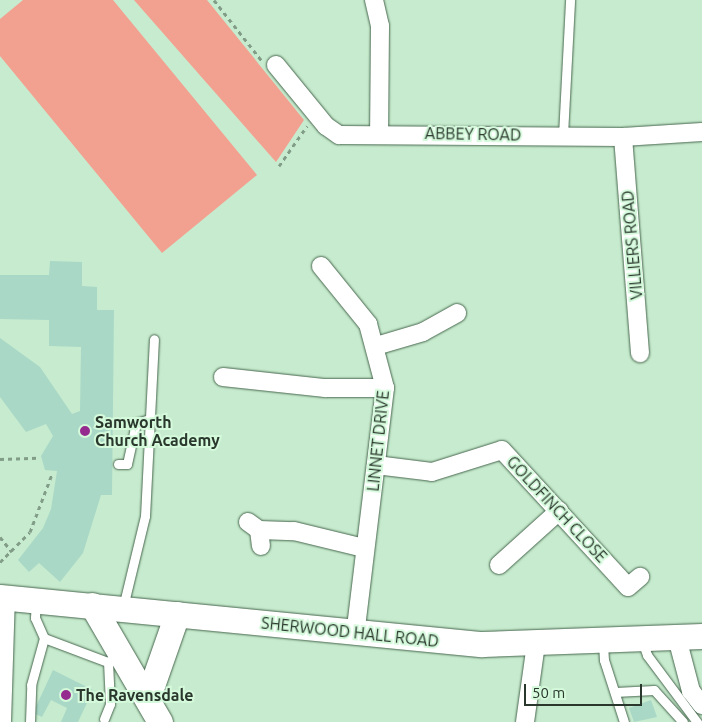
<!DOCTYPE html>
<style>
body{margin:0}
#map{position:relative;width:702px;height:722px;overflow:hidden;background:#c7ebce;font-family:Ubuntu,sans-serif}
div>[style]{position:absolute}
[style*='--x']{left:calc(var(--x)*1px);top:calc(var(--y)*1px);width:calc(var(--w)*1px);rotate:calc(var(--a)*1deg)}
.green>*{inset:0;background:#f2a090}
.building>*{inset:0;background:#a9d8c7}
.path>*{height:3px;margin-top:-1.5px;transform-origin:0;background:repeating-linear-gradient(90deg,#829d87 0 4px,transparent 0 8px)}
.roads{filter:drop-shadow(0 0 1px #47674e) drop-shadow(0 0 1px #47674e)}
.lane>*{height:9px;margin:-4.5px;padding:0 4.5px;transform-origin:4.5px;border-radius:4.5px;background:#fff}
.street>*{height:18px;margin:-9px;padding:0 9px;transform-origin:9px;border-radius:9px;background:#fff}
.secondary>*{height:25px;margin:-12.5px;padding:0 12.5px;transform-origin:12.5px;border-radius:12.5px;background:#fff}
.dots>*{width:14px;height:14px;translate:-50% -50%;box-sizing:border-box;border:2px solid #d4f9db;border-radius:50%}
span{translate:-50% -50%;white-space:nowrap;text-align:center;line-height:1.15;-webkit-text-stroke:4px #d4f9db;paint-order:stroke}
.street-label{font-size:16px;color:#29372c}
.poi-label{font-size:16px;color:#29372c;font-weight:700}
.left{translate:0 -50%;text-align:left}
.scale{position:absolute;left:524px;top:684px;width:118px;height:22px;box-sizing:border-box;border:2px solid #29372c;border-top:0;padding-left:6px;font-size:15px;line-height:18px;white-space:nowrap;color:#29372c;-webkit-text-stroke:4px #d4f9db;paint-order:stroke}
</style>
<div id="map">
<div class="green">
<i style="clip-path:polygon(23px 0,113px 0,257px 175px,162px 253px,0 56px,0 19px)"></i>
<i style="clip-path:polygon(134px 0,207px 0,304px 120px,276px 162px)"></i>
</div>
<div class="building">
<i style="clip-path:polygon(50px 261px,82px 262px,82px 286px,97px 287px,97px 310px,114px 310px,112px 495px,101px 495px,83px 553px,60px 582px,39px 563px,29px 572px,18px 560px,43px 528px,51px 509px,57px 471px,45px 470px,41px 456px,53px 436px,46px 424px,26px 432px,0 397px,0 338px,40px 367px,72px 414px,80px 411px,81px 347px,49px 346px,49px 320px,0 319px,0 275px,49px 275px)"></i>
<i style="clip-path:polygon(53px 670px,93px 690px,78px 722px,61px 722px,67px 708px,51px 700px,42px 717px,33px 713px)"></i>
<i style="clip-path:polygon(651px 700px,657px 717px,634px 722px,629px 708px)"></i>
</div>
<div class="path">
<i style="--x:214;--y:0;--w:78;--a:51.8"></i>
<i style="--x:279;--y:166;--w:49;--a:-55"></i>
<i style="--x:0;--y:459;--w:38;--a:-2"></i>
<i style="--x:0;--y:537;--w:19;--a:51"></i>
<i style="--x:0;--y:562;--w:42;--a:-45"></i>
<i style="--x:30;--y:532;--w:62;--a:-69.2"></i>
</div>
<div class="roads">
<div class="lane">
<i style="--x:563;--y:135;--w:135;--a:-87"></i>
<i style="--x:118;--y:464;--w:9;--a:0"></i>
<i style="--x:127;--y:464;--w:42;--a:-77.6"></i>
<i style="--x:136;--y:423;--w:15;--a:-16"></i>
<i style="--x:123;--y:607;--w:94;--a:-76.4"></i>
<i style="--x:145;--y:516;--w:177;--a:-87.1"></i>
<i style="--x:44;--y:638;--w:68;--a:20.6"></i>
<i style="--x:108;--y:662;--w:14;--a:-30"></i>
<i style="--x:642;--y:641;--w:15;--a:70"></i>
<i style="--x:647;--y:655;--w:84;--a:53.3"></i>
<i style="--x:603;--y:642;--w:18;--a:87"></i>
<i style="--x:604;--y:660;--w:65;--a:72.1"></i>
<i style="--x:615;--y:692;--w:39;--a:-3"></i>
<i style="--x:654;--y:690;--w:43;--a:47.8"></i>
<i style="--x:104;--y:719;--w:16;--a:-68"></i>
<i style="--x:110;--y:704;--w:42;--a:-92.7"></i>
<i style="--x:30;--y:722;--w:37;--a:-88"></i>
<i style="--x:31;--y:685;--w:49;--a:-74.5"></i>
<i style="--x:44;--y:638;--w:22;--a:-114"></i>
<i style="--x:35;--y:618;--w:17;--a:-87"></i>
</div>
<div class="street">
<i style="--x:374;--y:0;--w:27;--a:77"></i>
<i style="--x:380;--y:26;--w:106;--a:90.5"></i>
<i style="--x:276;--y:65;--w:79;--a:50.7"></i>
<i style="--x:326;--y:126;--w:16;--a:35"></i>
<i style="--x:339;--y:135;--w:284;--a:0.4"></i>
<i style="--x:623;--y:137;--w:79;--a:-3.6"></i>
<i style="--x:623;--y:137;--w:217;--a:85.5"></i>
<i style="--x:321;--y:266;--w:75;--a:51"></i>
<i style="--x:368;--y:324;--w:66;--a:75.1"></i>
<i style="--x:385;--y:388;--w:249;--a:96.9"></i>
<i style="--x:376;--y:346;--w:49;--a:-16.6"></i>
<i style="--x:423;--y:332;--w:39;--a:-29"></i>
<i style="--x:223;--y:377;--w:103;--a:6.2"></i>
<i style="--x:325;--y:388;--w:60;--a:0"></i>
<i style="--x:376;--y:465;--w:56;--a:7.1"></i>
<i style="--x:432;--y:472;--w:73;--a:-17.4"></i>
<i style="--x:502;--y:450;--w:186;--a:47.4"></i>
<i style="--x:628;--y:587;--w:16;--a:-40"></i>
<i style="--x:248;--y:522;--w:14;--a:36"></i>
<i style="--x:259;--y:530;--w:16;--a:83"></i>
<i style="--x:259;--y:530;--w:35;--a:2"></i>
<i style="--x:294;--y:531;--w:72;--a:13.7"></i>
<i style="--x:499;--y:565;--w:81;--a:-42"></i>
<i style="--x:677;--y:638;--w:55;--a:75.2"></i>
<i style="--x:691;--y:691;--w:18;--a:52"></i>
<i style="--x:2;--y:722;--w:125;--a:-88.2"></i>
<i style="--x:525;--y:722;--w:79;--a:-82"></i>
</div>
<div class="secondary">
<i style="--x:0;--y:597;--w:484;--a:5.6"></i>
<i style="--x:482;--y:644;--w:220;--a:-2.1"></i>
<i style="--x:92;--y:605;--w:135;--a:59.8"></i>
<i style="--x:148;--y:697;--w:88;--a:-70.7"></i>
</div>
</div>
<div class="dots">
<i style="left:85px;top:431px;background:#952b8e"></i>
<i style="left:66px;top:695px;background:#952b8e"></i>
</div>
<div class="street-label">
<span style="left:473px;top:134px;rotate:1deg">ABBEY ROAD</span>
<span style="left:632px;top:245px;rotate:-95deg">VILLIERS ROAD</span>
<span style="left:378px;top:441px;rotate:-84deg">LINNET DRIVE</span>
<span style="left:557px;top:509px;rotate:47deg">GOLDFINCH CLOSE</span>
<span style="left:350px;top:632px;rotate:6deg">SHERWOOD HALL ROAD</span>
</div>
<div class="poi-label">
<span class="left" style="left:95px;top:431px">Samworth<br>Church Academy</span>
<span class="left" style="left:76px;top:695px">The Ravensdale</span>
</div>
<div class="scale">50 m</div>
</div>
